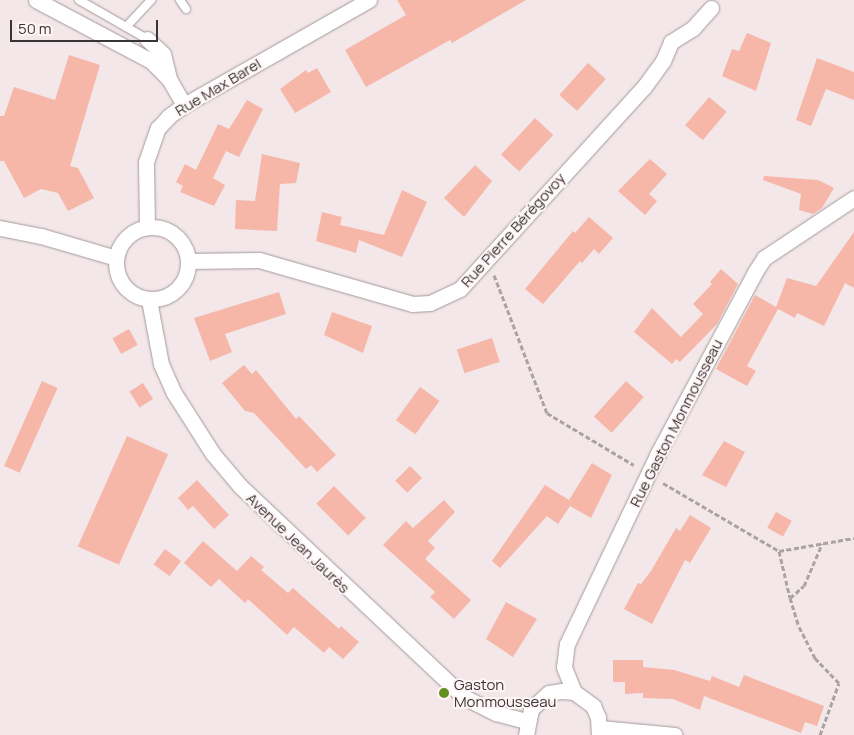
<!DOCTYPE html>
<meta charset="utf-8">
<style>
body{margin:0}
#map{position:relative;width:854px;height:735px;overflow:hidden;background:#f3e7e9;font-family:Manrope,sans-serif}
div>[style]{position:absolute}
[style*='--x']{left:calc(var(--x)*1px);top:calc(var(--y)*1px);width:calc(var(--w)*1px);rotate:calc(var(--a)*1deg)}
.building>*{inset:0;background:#f6b7a9;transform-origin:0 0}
.path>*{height:3px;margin-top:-1.5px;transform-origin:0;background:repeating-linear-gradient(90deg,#aba2a3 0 5px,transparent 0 7.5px)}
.roads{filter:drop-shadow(0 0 1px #a4999a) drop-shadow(0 0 1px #a4999a)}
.lane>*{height:8px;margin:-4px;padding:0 4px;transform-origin:4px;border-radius:4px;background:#fff}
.street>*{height:15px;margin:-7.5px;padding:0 7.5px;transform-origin:7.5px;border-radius:7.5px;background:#fff}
.street>.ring{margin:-7.5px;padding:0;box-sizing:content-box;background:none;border:15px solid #fff;border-radius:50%}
.dots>*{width:14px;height:14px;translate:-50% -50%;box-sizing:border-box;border:2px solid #fff5f6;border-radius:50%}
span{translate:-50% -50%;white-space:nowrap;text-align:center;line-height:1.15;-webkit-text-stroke:4px #fff5f6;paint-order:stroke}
.street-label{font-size:15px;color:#393435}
.poi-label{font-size:15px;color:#393435}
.left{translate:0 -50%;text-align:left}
.scale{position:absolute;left:10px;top:20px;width:148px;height:22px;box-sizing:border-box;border:2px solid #393435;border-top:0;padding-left:6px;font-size:15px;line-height:18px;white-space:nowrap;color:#393435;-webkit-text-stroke:4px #fff5f6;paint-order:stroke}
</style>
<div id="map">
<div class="building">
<i style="clip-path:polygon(397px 0,526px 0,452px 43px,450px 40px,366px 87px,345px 50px,406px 15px)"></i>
<i style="clip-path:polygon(747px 33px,771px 43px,756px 91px,722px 76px,732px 49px,739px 51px)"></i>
<i style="clip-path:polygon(69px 55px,100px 65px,70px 166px,78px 168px,94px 198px,68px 211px,58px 193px,41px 189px,24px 198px,4px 161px,0 161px,0 116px,4px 116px,14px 87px,55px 100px)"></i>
<i style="clip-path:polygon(817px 58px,854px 72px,854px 100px,826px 89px,811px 126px,796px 120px)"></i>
<i style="left:588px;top:63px;width:24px;height:43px;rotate:42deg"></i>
<i style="clip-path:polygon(317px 68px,331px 92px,295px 113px,280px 89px,306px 70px,308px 73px)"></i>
<i style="left:709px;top:97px;width:23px;height:37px;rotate:40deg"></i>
<i style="clip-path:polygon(247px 100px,263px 109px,239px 157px,226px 151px,213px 178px,225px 185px,214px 206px,180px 192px,183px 186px,176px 182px,185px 164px,196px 170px,218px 124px,229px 129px)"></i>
<i style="left:535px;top:118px;width:25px;height:50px;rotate:43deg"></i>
<i style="clip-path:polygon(262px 154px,300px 163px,296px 183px,280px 184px,277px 231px,235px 229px,236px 200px,255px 201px)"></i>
<i style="clip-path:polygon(650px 159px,667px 174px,649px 194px,657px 201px,645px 215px,618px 191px)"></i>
<i style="clip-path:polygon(475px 165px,492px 181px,464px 217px,444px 198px)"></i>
<i style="clip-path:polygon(764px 176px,818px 180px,834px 188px,822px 208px,813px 214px,799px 210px,801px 194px,763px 180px)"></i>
<i style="clip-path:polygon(402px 190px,427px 202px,402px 257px,359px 240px,356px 253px,316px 241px,322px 212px,342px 217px,340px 225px,384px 235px)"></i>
<i style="clip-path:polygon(589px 217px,613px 238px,599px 254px,594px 249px,582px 263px,580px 261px,543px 304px,525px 289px,573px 231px,575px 233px)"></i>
<i style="clip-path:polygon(854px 232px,854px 288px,845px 283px,824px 326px,797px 313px,795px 318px,778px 309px,747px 366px,756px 371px,747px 386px,716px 369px,755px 295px,776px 307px,787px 278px,816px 286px)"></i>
<i style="clip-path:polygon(721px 269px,738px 284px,717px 324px,680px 362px,676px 359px,672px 364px,634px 332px,652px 308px,681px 337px,703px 314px,693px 304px,712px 284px,710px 282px)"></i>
<i style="clip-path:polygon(279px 292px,286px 314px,225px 334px,232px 352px,210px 361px,194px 318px)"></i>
<i style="clip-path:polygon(332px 312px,372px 326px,363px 353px,324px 335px)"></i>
<i style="left:129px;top:329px;width:18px;height:19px;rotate:61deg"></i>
<i style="left:492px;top:338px;width:25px;height:37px;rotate:72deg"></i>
<i style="clip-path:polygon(244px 365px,252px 374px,256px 370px,296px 419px,299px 416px,336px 455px,317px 472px,311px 465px,306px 469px,254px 413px,245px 411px,222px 383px)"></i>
<i style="left:42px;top:381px;width:17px;height:93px;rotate:24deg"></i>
<i style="left:626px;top:381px;width:24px;height:48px;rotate:42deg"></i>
<i style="left:143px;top:383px;width:19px;height:16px;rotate:58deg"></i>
<i style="left:420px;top:387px;width:24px;height:41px;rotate:36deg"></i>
<i style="left:127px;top:436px;width:45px;height:121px;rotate:24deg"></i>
<i style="clip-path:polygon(724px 441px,745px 452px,726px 487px,702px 475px)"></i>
<i style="clip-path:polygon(592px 463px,612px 475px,591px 518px,570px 506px,558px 524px,547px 516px,500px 568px,492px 561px,545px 485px,569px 500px)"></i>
<i style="left:410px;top:466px;width:17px;height:21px;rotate:45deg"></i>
<i style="clip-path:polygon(197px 480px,229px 515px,214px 529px,193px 506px,188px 510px,178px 498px)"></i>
<i style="left:334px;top:486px;width:45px;height:25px;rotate:45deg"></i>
<i style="clip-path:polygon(444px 500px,455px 512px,428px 541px,435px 548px,425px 559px,471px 600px,454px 619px,430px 597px,435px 592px,383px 545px,406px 521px,413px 528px)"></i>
<i style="left:776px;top:512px;width:18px;height:18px;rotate:29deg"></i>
<i style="clip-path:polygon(690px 515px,711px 528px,690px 563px,685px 560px,652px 624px,624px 609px,638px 583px,641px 584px,651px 571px,676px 528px,680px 531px)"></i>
<i style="clip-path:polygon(203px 541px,237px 571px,251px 556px,264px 567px,261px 570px,288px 593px,293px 588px,339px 629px,341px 626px,359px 642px,343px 659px,329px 647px,324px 653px,294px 627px,287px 635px,248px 599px,245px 603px,219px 579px,211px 587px,184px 563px)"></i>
<i style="left:165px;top:549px;width:20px;height:19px;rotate:37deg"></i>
<i style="clip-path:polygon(506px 602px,537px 619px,513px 657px,486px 639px)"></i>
<i style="clip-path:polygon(613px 660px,643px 660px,643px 667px,674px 670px,710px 681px,712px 676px,739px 687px,744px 675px,824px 706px,817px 726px,805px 722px,801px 733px,704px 696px,700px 710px,673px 699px,643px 698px,643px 693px,625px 694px,625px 682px,613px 682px)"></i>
</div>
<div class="path">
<i style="--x:494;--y:275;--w:148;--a:69"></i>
<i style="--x:547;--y:413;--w:101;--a:30.9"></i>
<i style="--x:663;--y:483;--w:134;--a:30.4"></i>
<i style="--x:779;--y:551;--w:76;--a:-9.8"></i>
<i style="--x:779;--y:551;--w:48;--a:76.8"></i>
<i style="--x:820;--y:735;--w:55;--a:-69.9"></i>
<i style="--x:839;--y:683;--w:35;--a:-134"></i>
<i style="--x:815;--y:658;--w:38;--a:-117"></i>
<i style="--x:798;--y:624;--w:27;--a:-107"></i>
<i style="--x:790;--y:598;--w:18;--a:-41"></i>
<i style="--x:804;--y:586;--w:46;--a:-66.8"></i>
</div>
<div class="roads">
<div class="lane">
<i style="--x:79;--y:0;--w:78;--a:29.8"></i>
<i style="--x:180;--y:0;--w:11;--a:56"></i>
<i style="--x:126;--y:27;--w:37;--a:-47"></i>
</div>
<div class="street">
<i style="--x:36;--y:0;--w:130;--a:27.9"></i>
<i style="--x:151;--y:61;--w:25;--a:45"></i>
<i style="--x:169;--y:79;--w:30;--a:60"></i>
<i style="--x:147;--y:39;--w:22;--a:43"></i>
<i style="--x:163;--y:54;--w:25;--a:76"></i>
<i class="ring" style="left:116px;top:227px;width:57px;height:57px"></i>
<i style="--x:147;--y:227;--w:65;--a:-90.9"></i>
<i style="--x:146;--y:162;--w:36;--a:-71"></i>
<i style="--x:158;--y:128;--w:16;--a:-47"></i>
<i style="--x:169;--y:116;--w:19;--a:-36"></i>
<i style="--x:184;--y:105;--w:213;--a:-29.6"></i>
<i style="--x:0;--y:228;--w:42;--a:11"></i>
<i style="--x:41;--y:236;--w:78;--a:16.3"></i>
<i style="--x:189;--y:261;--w:70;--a:-0.8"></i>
<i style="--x:259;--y:260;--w:159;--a:16"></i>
<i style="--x:412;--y:304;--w:18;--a:-3"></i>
<i style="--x:430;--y:303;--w:33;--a:-25"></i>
<i style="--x:460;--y:289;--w:273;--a:-47.7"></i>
<i style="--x:644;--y:87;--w:32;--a:-54"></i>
<i style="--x:663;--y:61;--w:21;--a:-67"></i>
<i style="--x:671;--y:42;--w:26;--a:-32"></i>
<i style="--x:693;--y:28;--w:27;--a:-48"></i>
<i style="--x:149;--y:300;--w:65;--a:79.4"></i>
<i style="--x:161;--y:364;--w:32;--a:66"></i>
<i style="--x:174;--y:393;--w:72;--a:57.4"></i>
<i style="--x:213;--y:454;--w:42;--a:49.8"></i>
<i style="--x:240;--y:486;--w:308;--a:43.3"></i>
<i style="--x:464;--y:697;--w:36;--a:27"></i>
<i style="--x:496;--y:713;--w:31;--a:15"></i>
<i style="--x:574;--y:692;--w:27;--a:-112"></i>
<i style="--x:564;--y:667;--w:23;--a:-83"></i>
<i style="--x:567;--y:644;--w:209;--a:-64.5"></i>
<i style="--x:657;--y:455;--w:208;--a:-61.8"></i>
<i style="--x:755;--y:272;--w:17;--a:-57"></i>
<i style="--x:764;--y:258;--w:108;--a:-33.7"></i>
<i style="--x:600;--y:728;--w:75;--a:5.3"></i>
<i style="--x:526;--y:735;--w:26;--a:-79"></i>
<i style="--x:531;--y:709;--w:24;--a:-42"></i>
<i style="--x:549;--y:693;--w:13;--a:-9"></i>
<i style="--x:562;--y:691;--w:12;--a:5"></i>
<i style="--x:574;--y:692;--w:24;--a:36"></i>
<i style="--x:593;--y:706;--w:12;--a:66"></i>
<i style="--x:598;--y:717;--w:18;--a:87"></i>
</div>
</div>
<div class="dots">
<i style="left:444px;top:693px;background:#638e1f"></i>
</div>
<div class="street-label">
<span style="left:218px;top:87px;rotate:-31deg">Rue Max Barel</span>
<span style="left:513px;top:230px;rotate:-48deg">Rue Pierre Bérégovoy</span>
<span style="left:676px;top:423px;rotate:-63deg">Rue Gaston Monmousseau</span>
<span style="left:298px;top:543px;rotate:44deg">Avenue Jean Jaurès</span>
</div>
<div class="poi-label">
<span class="left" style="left:454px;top:693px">Gaston<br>Monmousseau</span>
</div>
<div class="scale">50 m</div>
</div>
